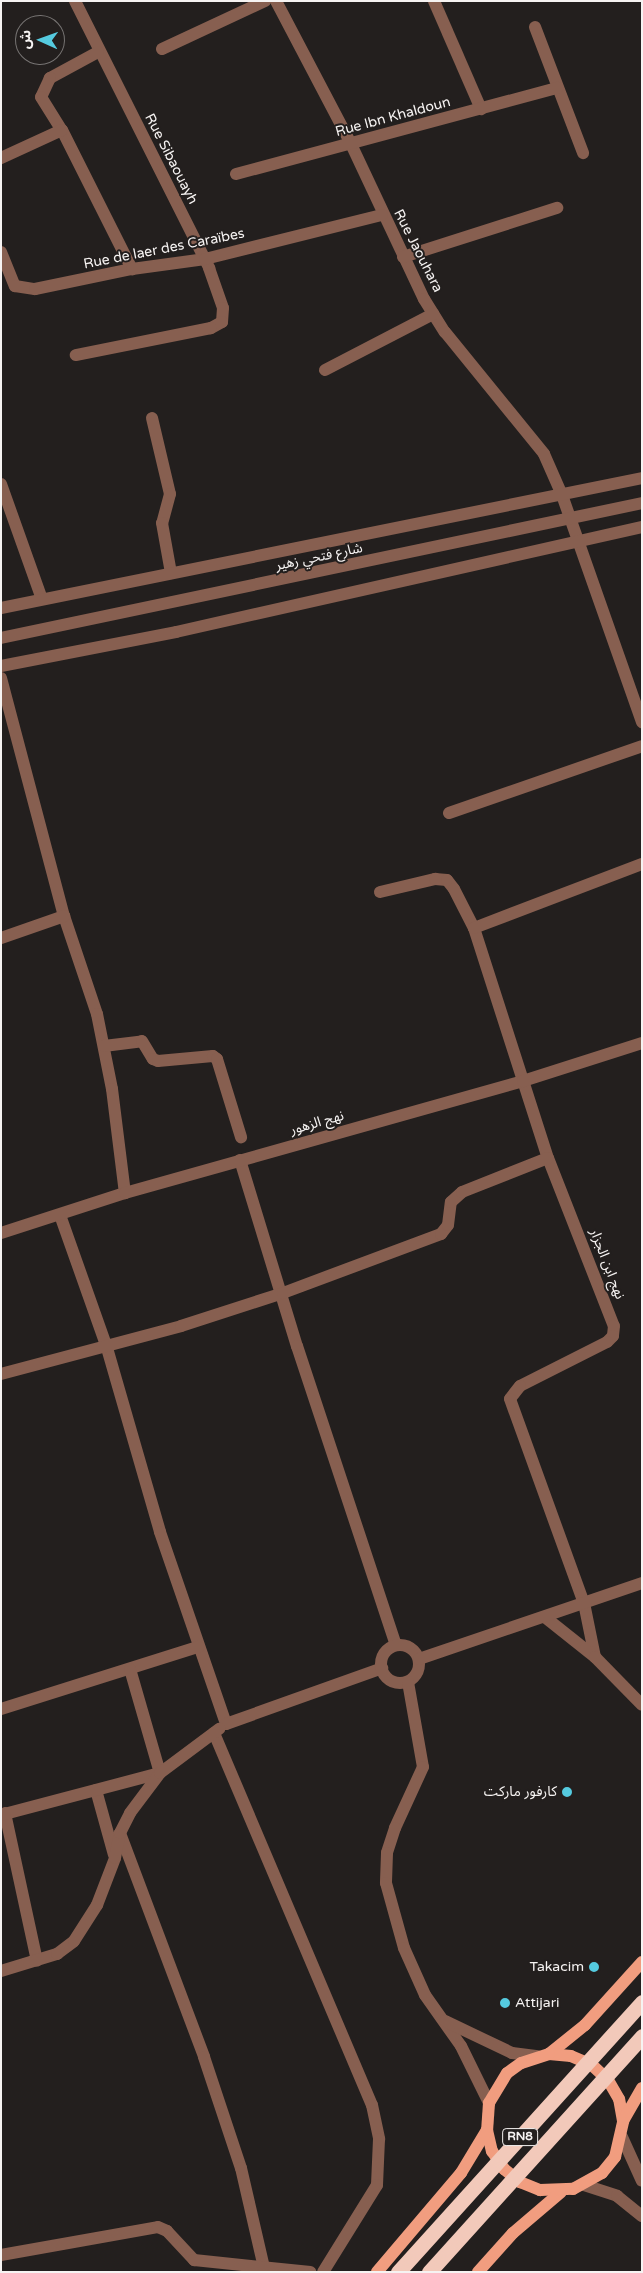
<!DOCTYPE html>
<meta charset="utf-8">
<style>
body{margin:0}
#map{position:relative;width:643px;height:2273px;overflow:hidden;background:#231f1e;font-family:"Varela Round","Noto Sans Arabic",sans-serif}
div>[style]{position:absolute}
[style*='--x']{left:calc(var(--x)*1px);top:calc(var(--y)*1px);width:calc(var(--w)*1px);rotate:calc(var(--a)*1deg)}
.minor>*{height:12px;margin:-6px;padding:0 6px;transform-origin:6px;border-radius:6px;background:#875f50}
.minor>.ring{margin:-6px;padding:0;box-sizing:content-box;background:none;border:12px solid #875f50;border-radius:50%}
.major>*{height:12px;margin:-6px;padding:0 6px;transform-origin:6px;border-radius:6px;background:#f19d7f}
.highway-bridge>*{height:15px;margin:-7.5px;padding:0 7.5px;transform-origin:7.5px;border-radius:7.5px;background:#f2c9ba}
.dots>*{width:14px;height:14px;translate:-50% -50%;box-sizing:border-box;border:2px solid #231f1e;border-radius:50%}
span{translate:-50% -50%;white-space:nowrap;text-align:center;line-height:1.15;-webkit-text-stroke:4px #231f1e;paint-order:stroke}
.shield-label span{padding:1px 4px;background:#231f1e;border:1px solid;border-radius:4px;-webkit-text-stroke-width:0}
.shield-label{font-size:12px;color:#f6f3f2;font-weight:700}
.street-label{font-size:14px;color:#f6f3f2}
.poi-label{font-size:14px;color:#f6f3f2}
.right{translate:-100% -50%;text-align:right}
.left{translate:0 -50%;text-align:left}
.frame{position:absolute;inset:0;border:2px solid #f6f3f2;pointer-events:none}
.north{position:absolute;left:15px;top:15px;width:50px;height:50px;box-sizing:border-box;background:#231f1e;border:1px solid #777473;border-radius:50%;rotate:272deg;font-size:14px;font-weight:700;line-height:20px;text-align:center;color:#f6f3f2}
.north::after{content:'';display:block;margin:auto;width:18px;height:22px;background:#55cadf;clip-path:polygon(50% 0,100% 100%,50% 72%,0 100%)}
</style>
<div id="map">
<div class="minor">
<i style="--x:75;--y:1;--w:299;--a:63.3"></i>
<i style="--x:209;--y:268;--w:42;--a:70.7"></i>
<i style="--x:223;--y:308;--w:14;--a:94"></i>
<i style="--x:222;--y:322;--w:13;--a:151"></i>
<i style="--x:211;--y:328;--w:138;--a:168.7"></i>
<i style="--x:276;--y:1;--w:161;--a:62.3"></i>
<i style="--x:351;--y:144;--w:171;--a:64.8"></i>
<i style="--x:424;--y:299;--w:39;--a:58"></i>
<i style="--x:445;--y:332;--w:157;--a:50.9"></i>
<i style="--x:544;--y:454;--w:45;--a:66.3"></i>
<i style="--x:562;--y:495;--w:241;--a:70.6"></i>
<i style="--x:434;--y:1;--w:118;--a:66.5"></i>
<i style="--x:535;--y:27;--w:135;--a:69.1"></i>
<i style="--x:162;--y:49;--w:114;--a:-25"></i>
<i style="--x:98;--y:52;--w:55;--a:151.6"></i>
<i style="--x:50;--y:78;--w:21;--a:115"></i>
<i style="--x:41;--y:97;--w:39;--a:58"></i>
<i style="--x:62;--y:130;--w:156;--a:63.3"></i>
<i style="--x:1;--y:158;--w:67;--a:-24.7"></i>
<i style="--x:236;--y:174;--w:333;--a:-15"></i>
<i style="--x:1;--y:252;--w:37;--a:68"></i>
<i style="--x:15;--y:286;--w:20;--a:9"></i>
<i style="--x:35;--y:289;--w:99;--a:-11.7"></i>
<i style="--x:132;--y:269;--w:74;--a:-7.8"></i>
<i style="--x:205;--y:259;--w:182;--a:-14"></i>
<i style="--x:403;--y:257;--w:162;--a:-17.7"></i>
<i style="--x:325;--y:370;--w:122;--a:-27.4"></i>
<i style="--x:152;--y:418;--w:78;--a:76.7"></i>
<i style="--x:170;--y:494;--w:30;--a:105"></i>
<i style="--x:162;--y:523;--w:51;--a:79.8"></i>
<i style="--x:1;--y:484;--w:122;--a:70.4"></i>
<i style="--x:1;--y:608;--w:654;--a:-11.46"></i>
<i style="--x:1;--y:638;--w:655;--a:-11.89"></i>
<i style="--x:1;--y:666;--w:178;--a:-11"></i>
<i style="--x:176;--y:632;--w:478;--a:-12.7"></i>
<i style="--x:1;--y:678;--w:246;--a:75.2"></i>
<i style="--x:64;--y:916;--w:103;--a:71.4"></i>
<i style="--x:97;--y:1014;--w:76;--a:78.7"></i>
<i style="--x:112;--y:1089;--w:105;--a:82.9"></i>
<i style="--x:449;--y:813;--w:204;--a:-19.1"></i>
<i style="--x:380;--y:892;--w:57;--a:-13.3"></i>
<i style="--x:435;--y:879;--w:12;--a:5"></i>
<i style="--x:447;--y:880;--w:11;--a:52"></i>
<i style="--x:454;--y:889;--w:44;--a:62.9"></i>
<i style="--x:474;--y:928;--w:242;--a:72.2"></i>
<i style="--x:548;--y:1158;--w:180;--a:68.6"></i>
<i style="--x:614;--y:1326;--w:10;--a:96"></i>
<i style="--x:613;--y:1336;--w:8;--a:135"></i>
<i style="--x:607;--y:1342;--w:97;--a:153.2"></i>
<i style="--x:520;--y:1386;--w:16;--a:128"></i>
<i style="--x:510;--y:1399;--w:217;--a:70.1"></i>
<i style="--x:584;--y:1603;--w:55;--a:78.5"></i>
<i style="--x:474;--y:928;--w:180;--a:-20.9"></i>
<i style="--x:1;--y:938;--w:67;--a:-19.2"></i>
<i style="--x:104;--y:1046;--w:38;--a:-7"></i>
<i style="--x:142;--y:1041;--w:21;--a:59"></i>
<i style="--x:153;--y:1059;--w:5;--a:22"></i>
<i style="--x:158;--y:1061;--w:55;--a:-5.2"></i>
<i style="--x:213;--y:1056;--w:5;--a:37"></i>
<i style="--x:217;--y:1059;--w:82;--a:72.9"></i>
<i style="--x:240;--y:1160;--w:195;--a:73"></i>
<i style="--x:297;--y:1346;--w:315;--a:71.7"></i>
<i style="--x:60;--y:1215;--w:141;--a:70.5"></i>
<i style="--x:107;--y:1348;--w:191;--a:73.9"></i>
<i style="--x:160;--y:1532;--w:203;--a:71"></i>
<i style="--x:226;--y:1724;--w:166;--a:-19.7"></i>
<i style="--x:1;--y:1233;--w:130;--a:-17.9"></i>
<i style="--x:125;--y:1193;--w:413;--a:-15.7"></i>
<i style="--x:523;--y:1081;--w:125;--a:-17.7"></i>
<i style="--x:1;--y:1374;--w:186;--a:-14.9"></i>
<i style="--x:181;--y:1326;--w:107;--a:-17.9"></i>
<i style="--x:283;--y:1293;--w:169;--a:-20.5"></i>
<i style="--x:441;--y:1234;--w:11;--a:-52"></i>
<i style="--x:448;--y:1225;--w:23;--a:-83"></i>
<i style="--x:451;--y:1202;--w:15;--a:-42"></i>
<i style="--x:462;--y:1192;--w:92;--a:-21.6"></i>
<i style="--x:546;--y:1618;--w:63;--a:38.5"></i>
<i style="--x:595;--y:1657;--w:67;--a:45.6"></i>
<i class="ring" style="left:381px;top:1645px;width:26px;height:26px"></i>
<i style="--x:419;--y:1659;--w:236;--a:-18.8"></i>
<i style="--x:408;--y:1682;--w:86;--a:80"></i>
<i style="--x:423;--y:1767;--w:67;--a:114.7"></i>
<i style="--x:395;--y:1828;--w:26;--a:108"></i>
<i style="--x:387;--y:1853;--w:30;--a:92"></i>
<i style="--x:386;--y:1883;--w:67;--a:74.5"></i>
<i style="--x:404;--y:1948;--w:51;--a:65.9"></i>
<i style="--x:425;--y:1995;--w:62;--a:54.8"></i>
<i style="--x:461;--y:2046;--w:64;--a:63.8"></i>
<i style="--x:1;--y:1709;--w:207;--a:-17.5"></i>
<i style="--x:214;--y:1733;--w:404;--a:67"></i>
<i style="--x:372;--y:2105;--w:35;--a:78"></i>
<i style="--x:379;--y:2139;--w:46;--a:92.5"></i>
<i style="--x:377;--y:2185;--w:102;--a:121.8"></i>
<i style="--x:96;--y:1790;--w:67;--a:74.5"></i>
<i style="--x:5;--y:1813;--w:151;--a:77.8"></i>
<i style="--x:1;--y:1815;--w:164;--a:-14.8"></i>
<i style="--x:160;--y:1773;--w:108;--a:-106.1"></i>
<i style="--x:120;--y:1833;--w:239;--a:69.4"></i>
<i style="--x:204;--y:2057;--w:117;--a:71.6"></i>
<i style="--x:241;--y:2168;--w:103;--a:77"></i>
<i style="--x:1;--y:1971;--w:59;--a:-16.9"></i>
<i style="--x:57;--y:1954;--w:21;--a:-37"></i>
<i style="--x:74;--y:1941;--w:43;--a:-57.4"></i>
<i style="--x:97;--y:1905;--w:50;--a:-69"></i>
<i style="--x:115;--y:1858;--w:25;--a:-79"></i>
<i style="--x:120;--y:1833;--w:22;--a:-63"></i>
<i style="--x:130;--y:1813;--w:50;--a:-53.1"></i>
<i style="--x:160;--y:1773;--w:74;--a:-36.7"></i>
<i style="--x:445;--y:2021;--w:74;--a:25.5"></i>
<i style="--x:512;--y:2053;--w:26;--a:7"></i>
<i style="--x:622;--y:2137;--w:48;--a:65.6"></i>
<i style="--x:584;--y:2185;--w:35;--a:18"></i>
<i style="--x:617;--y:2196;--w:32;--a:39"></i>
<i style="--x:1;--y:2255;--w:159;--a:-10.1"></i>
<i style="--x:158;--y:2227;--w:10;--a:24"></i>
<i style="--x:167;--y:2231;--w:40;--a:47"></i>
<i style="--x:194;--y:2260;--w:117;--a:5.9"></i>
</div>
<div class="major">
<i style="--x:549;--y:2054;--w:46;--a:-38.9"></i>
<i style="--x:585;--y:2025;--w:85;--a:-47.9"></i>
<i style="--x:623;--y:2121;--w:22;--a:-100"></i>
<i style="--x:619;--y:2099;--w:22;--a:-120"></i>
<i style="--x:608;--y:2080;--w:22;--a:-137"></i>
<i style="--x:592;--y:2065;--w:23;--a:-157"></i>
<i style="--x:571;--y:2056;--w:22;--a:-175"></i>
<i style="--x:549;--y:2054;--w:29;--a:162"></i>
<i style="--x:521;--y:2063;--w:17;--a:144"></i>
<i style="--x:507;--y:2073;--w:35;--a:121"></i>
<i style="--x:489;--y:2103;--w:27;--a:94"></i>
<i style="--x:487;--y:2130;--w:22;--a:77"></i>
<i style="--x:492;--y:2151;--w:22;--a:56"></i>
<i style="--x:504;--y:2169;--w:21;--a:39"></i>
<i style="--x:520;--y:2182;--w:22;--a:22"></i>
<i style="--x:540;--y:2190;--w:33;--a:-2"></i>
<i style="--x:573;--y:2189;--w:33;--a:-29"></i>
<i style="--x:602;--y:2173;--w:21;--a:-51"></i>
<i style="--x:615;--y:2157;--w:37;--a:-77"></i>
<i style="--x:623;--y:2121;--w:38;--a:-60"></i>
<i style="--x:377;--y:2272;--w:130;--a:-49.7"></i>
<i style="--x:461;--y:2173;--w:50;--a:-58.8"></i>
<i style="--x:478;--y:2272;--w:52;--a:-48.1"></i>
<i style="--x:513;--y:2233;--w:63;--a:-40.5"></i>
</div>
<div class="highway-bridge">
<i style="--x:398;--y:2272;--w:364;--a:-47.9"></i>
<i style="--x:429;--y:2272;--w:318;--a:-47.9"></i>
</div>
<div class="dots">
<i style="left:567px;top:1792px;background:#55cadf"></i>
<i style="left:594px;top:1967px;background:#55cadf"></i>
<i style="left:505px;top:2003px;background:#55cadf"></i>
</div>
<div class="shield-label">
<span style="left:520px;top:2137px">RN8</span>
</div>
<div class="street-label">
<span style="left:393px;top:117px;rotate:-15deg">Rue Ibn Khaldoun</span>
<span style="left:171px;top:159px;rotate:63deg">Rue Sibaouayh</span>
<span style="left:164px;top:249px;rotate:-11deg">Rue de laer des Caraïbes</span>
<span style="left:418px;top:251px;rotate:63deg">Rue Jaouhara</span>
<span style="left:319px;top:557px;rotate:-12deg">شارع فتحي زهير</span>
<span style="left:317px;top:1123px;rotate:-16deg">نهج الزهور</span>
<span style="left:607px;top:1264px;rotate:69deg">نهج ابن الجزار</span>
</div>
<div class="poi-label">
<span class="right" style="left:557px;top:1792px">كارفور ماركت</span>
<span class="right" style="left:584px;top:1967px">Takacim</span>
<span class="left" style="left:515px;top:2003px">Attijari</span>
</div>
<div class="frame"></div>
<div class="north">ش</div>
</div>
